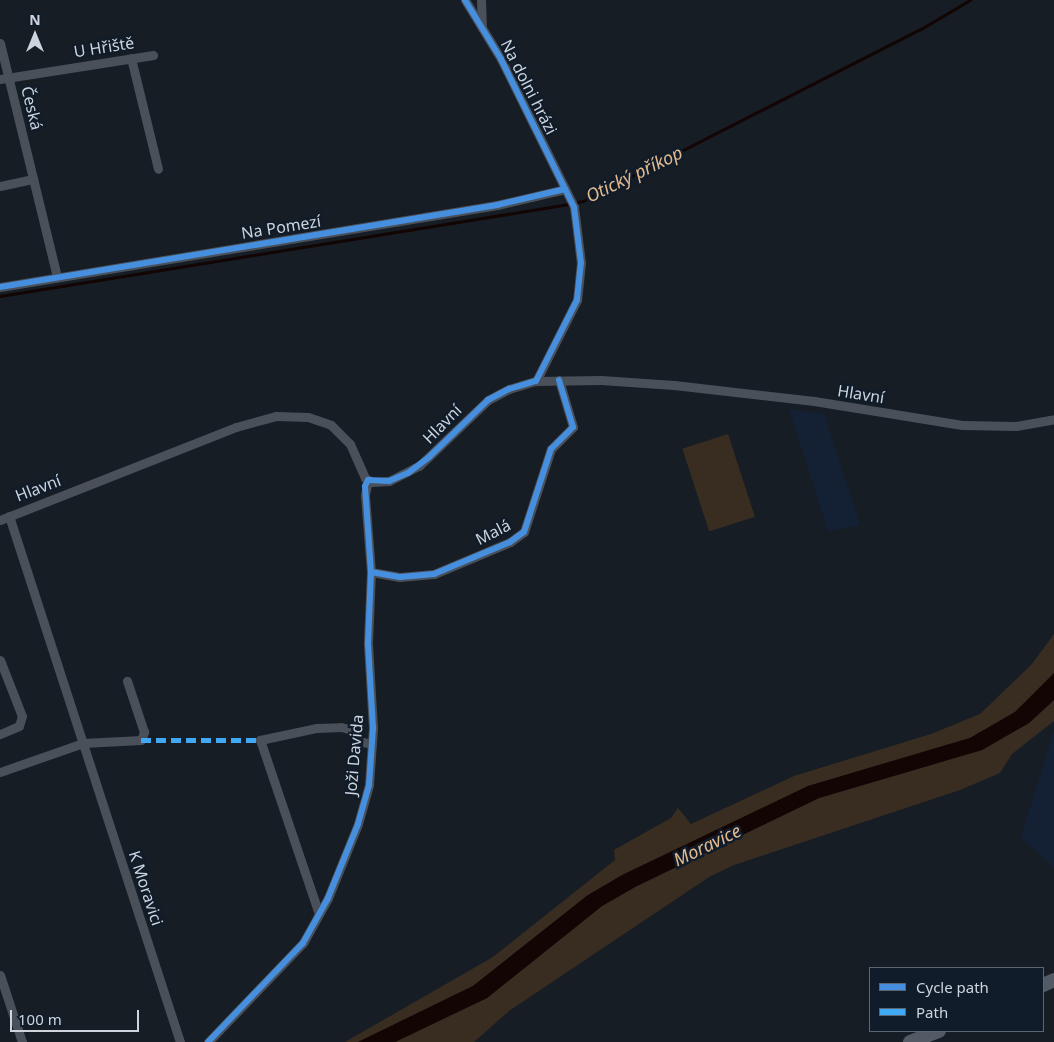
<!DOCTYPE html>
<meta charset="utf-8">
<style>
body{margin:0}
#map{position:relative;width:1054px;height:1042px;overflow:hidden;background:#171d24;font-family:"Noto Sans",sans-serif}
div>[style]{position:absolute}
[style*='--x']{left:calc(var(--x)*1px);top:calc(var(--y)*1px);width:calc(var(--w)*1px);rotate:calc(var(--a)*1deg)}
.built>*{inset:0;background:#142134}
.green>*{inset:0;background:#392d21;transform-origin:0 0}
.water>*{inset:0;background:#120503}
.stream>*{height:2.5px;margin:-1.25px;padding:0 1.25px;transform-origin:1.25px;border-radius:1.25px;background:#120503}
.minor>*{height:9px;margin:-4.5px;padding:0 4.5px;transform-origin:4.5px;border-radius:4.5px;background:#4a5059}
.primary>*{height:14px;margin:-7px;padding:0 7px;transform-origin:7px;border-radius:7px;background:#525a65}
.quiet>*{height:5px;margin-top:-2.5px;transform-origin:0;background:repeating-linear-gradient(90deg,#3fa9f5 0 10px,transparent 0 15px)}
.cycleway>*{height:6px;margin:-3px;padding:0 3px;transform-origin:3px;border-radius:3px;background:#468fdf}
span{translate:-50% -50%;white-space:nowrap;text-align:center;line-height:1.15;-webkit-text-stroke:5px #111c2a;paint-order:stroke}
.street-label{font-size:16px;color:#cdd4de}
.water-label{font-size:18px;color:#e2b98d;font-style:italic}
.legend{position:absolute;left:869px;top:967px;width:175px;height:65px;box-sizing:border-box;background:#111c2a;border:1px solid #5c6672;margin:0;padding:6px 9px;list-style:none;font-size:15px;color:#cdd4de}
.legend li{display:flex;align-items:center;gap:10px;height:25px}
.legend b{width:25px;border:1px solid #5c6672}
.north{position:absolute;left:10px;top:10px;width:50px;height:50px;-webkit-text-stroke:4px #111c2a;paint-order:stroke;rotate:0deg;font-size:14px;font-weight:700;line-height:20px;text-align:center;color:#cdd4de}
.north::after{content:'';display:block;margin:auto;width:18px;height:22px;background:#cdd4de;clip-path:polygon(50% 0,100% 100%,50% 72%,0 100%)}
.scale{position:absolute;left:10px;top:1010px;width:129px;height:22px;box-sizing:border-box;border:2px solid #cdd4de;border-top:0;padding-left:6px;font-size:15px;line-height:18px;white-space:nowrap;color:#cdd4de;-webkit-text-stroke:4px #111c2a;paint-order:stroke}
</style>
<div id="map">
<div class="built">
<i style="clip-path:polygon(789px 409px,824px 414px,860px 525px,828px 531px)"></i>
<i style="clip-path:polygon(1054px 731px,1054px 868px,1021px 837px)"></i>
</div>
<div class="green">
<i style="left:728px;top:434px;width:87px;height:48px;rotate:72deg"></i>
<i style="clip-path:polygon(1054px 634px,1054px 673px,1045px 684px,1015px 712px,970px 738px,808px 786px,588px 895px,473px 986px,358px 1042px,345px 1042px,493px 957px,615px 860px,614px 850px,671px 818px,678px 808px,691px 824px,794px 776px,931px 734px,980px 714px,1032px 664px)"></i>
<i style="clip-path:polygon(1054px 700px,1054px 721px,1012px 754px,1000px 773px,960px 790px,734px 865px,709px 877px,509px 1011px,474px 1042px,395px 1042px,487px 998px,602px 906px,635px 887px,819px 798px,982px 750px,1029px 723px)"></i>
</div>
<div class="water">
<i style="clip-path:polygon(1054px 673px,1054px 700px,1029px 723px,982px 750px,819px 798px,635px 887px,602px 906px,487px 998px,395px 1042px,358px 1042px,473px 986px,588px 895px,622px 875px,808px 786px,970px 738px,1015px 712px)"></i>
</div>
<div class="stream">
<i style="--x:574;--y:203;--w:9;--a:-13"></i>
<i style="--x:583;--y:201;--w:379;--a:-27"></i>
<i style="--x:921;--y:29;--w:57;--a:-30.6"></i>
<i style="--x:0;--y:296;--w:576;--a:-9.18"></i>
</div>
<div class="minor">
<i style="--x:465;--y:0;--w:69;--a:58.6"></i>
<i style="--x:501;--y:59;--w:165;--a:63.7"></i>
<i style="--x:574;--y:207;--w:56;--a:82.9"></i>
<i style="--x:581;--y:263;--w:37;--a:96"></i>
<i style="--x:577;--y:300;--w:91;--a:116.8"></i>
<i style="--x:481;--y:0;--w:28;--a:88"></i>
<i style="--x:0;--y:43;--w:241;--a:76.3"></i>
<i style="--x:131;--y:58;--w:114;--a:76.3"></i>
<i style="--x:0;--y:79;--w:155;--a:-8.9"></i>
<i style="--x:0;--y:186;--w:34;--a:-12"></i>
<i style="--x:0;--y:287;--w:504;--a:-9.37"></i>
<i style="--x:497;--y:205;--w:70;--a:-13.2"></i>
<i style="--x:9;--y:516;--w:553;--a:71.99"></i>
<i style="--x:0;--y:520;--w:254;--a:-21.5"></i>
<i style="--x:236;--y:427;--w:41;--a:-15.4"></i>
<i style="--x:276;--y:416;--w:32;--a:2"></i>
<i style="--x:308;--y:417;--w:24;--a:19"></i>
<i style="--x:331;--y:425;--w:27;--a:45"></i>
<i style="--x:350;--y:444;--w:37;--a:66"></i>
<i style="--x:365;--y:478;--w:8;--a:30"></i>
<i style="--x:372;--y:482;--w:17;--a:-3"></i>
<i style="--x:389;--y:481;--w:34;--a:-27"></i>
<i style="--x:419;--y:466;--w:95;--a:-43.7"></i>
<i style="--x:488;--y:400;--w:24;--a:-28"></i>
<i style="--x:509;--y:389;--w:28;--a:-17"></i>
<i style="--x:536;--y:381;--w:65;--a:-0.9"></i>
<i style="--x:601;--y:380;--w:73;--a:3.9"></i>
<i style="--x:674;--y:385;--w:141;--a:6.5"></i>
<i style="--x:814;--y:401;--w:150;--a:9.2"></i>
<i style="--x:962;--y:425;--w:54;--a:1.1"></i>
<i style="--x:1016;--y:426;--w:39;--a:-10"></i>
<i style="--x:371;--y:572;--w:29;--a:10"></i>
<i style="--x:400;--y:577;--w:34;--a:-5"></i>
<i style="--x:434;--y:574;--w:82;--a:-22.8"></i>
<i style="--x:510;--y:542;--w:17;--a:-36"></i>
<i style="--x:524;--y:532;--w:87;--a:-72"></i>
<i style="--x:551;--y:449;--w:31;--a:-45"></i>
<i style="--x:573;--y:427;--w:49;--a:-106.6"></i>
<i style="--x:0;--y:660;--w:60;--a:68.6"></i>
<i style="--x:22;--y:716;--w:10;--a:107"></i>
<i style="--x:19;--y:726;--w:21;--a:157"></i>
<i style="--x:0;--y:772;--w:88;--a:-19.3"></i>
<i style="--x:83;--y:743;--w:58;--a:-3"></i>
<i style="--x:141;--y:740;--w:9;--a:-69"></i>
<i style="--x:144;--y:732;--w:54;--a:-108.4"></i>
<i style="--x:319;--y:914;--w:184;--a:-108.7"></i>
<i style="--x:260;--y:740;--w:57;--a:-12.1"></i>
<i style="--x:316;--y:728;--w:25;--a:-2"></i>
<i style="--x:341;--y:727;--w:11;--a:15"></i>
<i style="--x:352;--y:730;--w:13;--a:61"></i>
<i style="--x:358;--y:741;--w:14;--a:12"></i>
<i style="--x:0;--y:975;--w:71;--a:71.8"></i>
<i style="--x:208;--y:1042;--w:137;--a:-46.2"></i>
<i style="--x:303;--y:943;--w:51;--a:-60.9"></i>
<i style="--x:328;--y:898;--w:80;--a:-67.9"></i>
<i style="--x:358;--y:824;--w:41;--a:-74.2"></i>
<i style="--x:369;--y:785;--w:57;--a:-86"></i>
<i style="--x:373;--y:728;--w:85;--a:-93.4"></i>
<i style="--x:368;--y:643;--w:71;--a:-87.6"></i>
<i style="--x:371;--y:572;--w:77;--a:-94.5"></i>
<i style="--x:365;--y:495;--w:15;--a:-79"></i>
</div>
<div class="primary">
<i style="--x:1043;--y:985;--w:12;--a:-24"></i>
<i style="--x:910;--y:1042;--w:31;--a:-21"></i>
</div>
<div class="quiet">
<i style="--x:141;--y:740;--w:119;--a:0"></i>
</div>
<div class="cycleway">
<i style="--x:0;--y:287;--w:504;--a:-9.37"></i>
<i style="--x:497;--y:205;--w:70;--a:-13.2"></i>
<i style="--x:371;--y:572;--w:29;--a:10"></i>
<i style="--x:400;--y:577;--w:34;--a:-5"></i>
<i style="--x:434;--y:574;--w:82;--a:-22.8"></i>
<i style="--x:510;--y:542;--w:17;--a:-36"></i>
<i style="--x:524;--y:532;--w:87;--a:-72"></i>
<i style="--x:551;--y:449;--w:31;--a:-45"></i>
<i style="--x:573;--y:427;--w:49;--a:-106.6"></i>
<i style="--x:208;--y:1042;--w:137;--a:-46.2"></i>
<i style="--x:303;--y:943;--w:51;--a:-60.9"></i>
<i style="--x:328;--y:898;--w:80;--a:-67.9"></i>
<i style="--x:358;--y:824;--w:41;--a:-74.2"></i>
<i style="--x:369;--y:785;--w:57;--a:-86"></i>
<i style="--x:373;--y:728;--w:85;--a:-93.4"></i>
<i style="--x:368;--y:643;--w:71;--a:-87.6"></i>
<i style="--x:371;--y:572;--w:86;--a:-94"></i>
<i style="--x:365;--y:486;--w:7;--a:-63"></i>
<i style="--x:368;--y:480;--w:21;--a:3"></i>
<i style="--x:389;--y:481;--w:21;--a:-23"></i>
<i style="--x:408;--y:473;--w:26;--a:-37"></i>
<i style="--x:429;--y:457;--w:82;--a:-44"></i>
<i style="--x:488;--y:400;--w:24;--a:-28"></i>
<i style="--x:509;--y:389;--w:28;--a:-17"></i>
<i style="--x:536;--y:381;--w:91;--a:-63.2"></i>
<i style="--x:577;--y:300;--w:37;--a:-84"></i>
<i style="--x:581;--y:263;--w:56;--a:-97.1"></i>
<i style="--x:574;--y:207;--w:165;--a:-116.3"></i>
<i style="--x:501;--y:59;--w:69;--a:-121.4"></i>
</div>
<div class="street-label">
<span style="left:104px;top:47px;rotate:-9deg">U Hřiště</span>
<span style="left:529px;top:87px;rotate:63deg">Na dolni hrázi</span>
<span style="left:32px;top:108px;rotate:76deg">Česká</span>
<span style="left:281px;top:227px;rotate:-9deg">Na Pomezí</span>
<span style="left:861px;top:394px;rotate:9deg">Hlavní</span>
<span style="left:442px;top:424px;rotate:-45deg">Hlavní</span>
<span style="left:38px;top:488px;rotate:-21deg">Hlavní</span>
<span style="left:493px;top:532px;rotate:-27deg">Malá</span>
<span style="left:354px;top:755px;rotate:-85deg">Joži Davida</span>
<span style="left:146px;top:888px;rotate:72deg">K Moravici</span>
</div>
<div class="water-label">
<span style="left:634px;top:174px;rotate:-26deg">Otický příkop</span>
<span style="left:707px;top:845px;rotate:-26deg">Moravice</span>
</div>
<ul class="legend">
<li><b style="height:6px;background:#468fdf"></b>Cycle path</li>
<li><b style="height:6px;background:#3fa9f5"></b>Path</li>
</ul>
<div class="north">N</div>
<div class="scale">100 m</div>
</div>
